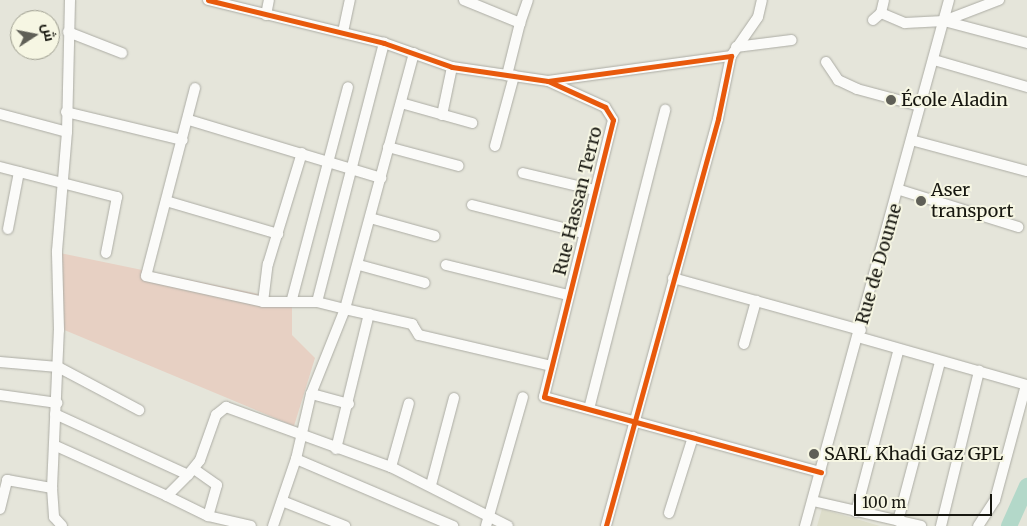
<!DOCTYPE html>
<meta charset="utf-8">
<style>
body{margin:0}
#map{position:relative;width:1027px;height:526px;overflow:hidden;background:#e5e5da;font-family:Merriweather,Cairo,serif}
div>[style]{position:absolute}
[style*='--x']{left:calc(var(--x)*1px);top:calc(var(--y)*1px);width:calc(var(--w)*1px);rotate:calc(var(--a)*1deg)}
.built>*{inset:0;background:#ddddca}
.green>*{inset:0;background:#e7d0c3}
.river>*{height:16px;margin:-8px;padding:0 8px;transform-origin:8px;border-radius:8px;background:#b3d8c9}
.roads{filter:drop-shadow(0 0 1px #acaca4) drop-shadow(0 0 1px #acaca4)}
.minor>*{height:10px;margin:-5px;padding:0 5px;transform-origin:5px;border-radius:5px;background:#fbfbf9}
.cycleway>*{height:5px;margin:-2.5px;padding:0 2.5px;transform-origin:2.5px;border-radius:2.5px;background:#e8590c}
.dots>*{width:14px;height:14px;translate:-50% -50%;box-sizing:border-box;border:2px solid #f6f6e3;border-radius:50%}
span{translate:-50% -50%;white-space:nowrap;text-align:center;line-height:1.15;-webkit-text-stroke:4px #f6f6e3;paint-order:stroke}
.poi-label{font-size:18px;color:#171710}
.left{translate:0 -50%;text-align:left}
.street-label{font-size:18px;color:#171710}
.north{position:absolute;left:10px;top:10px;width:50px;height:50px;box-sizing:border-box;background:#f6f6e3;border:1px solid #9d9d8f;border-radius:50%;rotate:79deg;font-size:14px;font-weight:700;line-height:20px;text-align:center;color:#171710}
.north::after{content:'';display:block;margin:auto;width:18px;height:22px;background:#5f5f57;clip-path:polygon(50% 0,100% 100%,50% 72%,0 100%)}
.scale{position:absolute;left:854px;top:494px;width:138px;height:22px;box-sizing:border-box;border:2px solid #171710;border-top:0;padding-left:6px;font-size:15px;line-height:18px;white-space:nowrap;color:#171710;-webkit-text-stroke:4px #f6f6e3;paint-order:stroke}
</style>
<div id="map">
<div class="built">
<i style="clip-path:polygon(822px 509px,880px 526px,817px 526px)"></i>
</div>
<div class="green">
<i style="clip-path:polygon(60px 253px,292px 301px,292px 335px,315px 358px,294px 426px,62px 329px)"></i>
</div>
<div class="river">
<i style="--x:1009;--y:526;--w:44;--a:-65.8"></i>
</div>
<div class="roads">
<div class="minor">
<i style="--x:208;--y:0;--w:181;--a:13.7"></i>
<i style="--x:384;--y:43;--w:72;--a:19.4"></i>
<i style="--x:452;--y:67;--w:97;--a:8.3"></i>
<i style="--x:548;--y:81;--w:63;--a:24.5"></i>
<i style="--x:605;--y:107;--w:15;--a:58"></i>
<i style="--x:613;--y:120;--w:285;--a:104"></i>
<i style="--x:544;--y:397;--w:287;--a:15.2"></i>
<i style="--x:464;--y:0;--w:61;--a:22.3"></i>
<i style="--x:520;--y:23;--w:54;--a:104"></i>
<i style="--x:881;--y:13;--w:26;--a:23"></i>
<i style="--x:905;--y:23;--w:39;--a:-3"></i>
<i style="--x:944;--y:21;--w:86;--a:14.8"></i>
<i style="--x:266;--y:15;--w:15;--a:-79"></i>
<i style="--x:873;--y:20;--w:11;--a:-41"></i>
<i style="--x:881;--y:13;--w:13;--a:-77"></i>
<i style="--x:944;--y:21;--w:59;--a:-20.9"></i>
<i style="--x:520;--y:23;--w:24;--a:-71"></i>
<i style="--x:68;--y:32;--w:58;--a:21.3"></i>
<i style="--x:343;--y:32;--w:33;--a:-78"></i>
<i style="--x:736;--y:47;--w:56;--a:-7.1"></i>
<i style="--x:414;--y:53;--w:265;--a:105.1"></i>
<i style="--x:345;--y:309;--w:69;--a:12.6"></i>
<i style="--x:412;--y:324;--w:13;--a:58"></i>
<i style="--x:419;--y:335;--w:136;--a:13.2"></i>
<i style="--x:731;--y:56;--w:47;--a:-55.3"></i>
<i style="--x:758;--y:17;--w:17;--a:-77"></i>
<i style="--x:934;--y:60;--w:97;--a:16.2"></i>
<i style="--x:826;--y:62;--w:22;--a:56"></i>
<i style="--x:838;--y:80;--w:21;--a:25"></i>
<i style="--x:857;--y:89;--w:65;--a:15.1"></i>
<i style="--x:548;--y:81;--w:185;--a:-7.8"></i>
<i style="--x:731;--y:56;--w:64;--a:101.7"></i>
<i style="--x:718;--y:119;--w:422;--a:105.4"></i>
<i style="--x:195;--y:88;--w:194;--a:104.6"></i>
<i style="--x:146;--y:276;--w:120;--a:12.5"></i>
<i style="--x:263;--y:302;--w:54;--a:0"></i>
<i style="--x:401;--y:103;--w:74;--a:15.7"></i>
<i style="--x:66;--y:112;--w:120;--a:13.5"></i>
<i style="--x:0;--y:114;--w:69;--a:15"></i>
<i style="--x:442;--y:115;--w:49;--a:-78.2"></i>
<i style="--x:189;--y:120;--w:201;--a:16.8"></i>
<i style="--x:911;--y:140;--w:120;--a:15"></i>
<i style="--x:495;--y:146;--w:73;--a:-74.8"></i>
<i style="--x:388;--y:147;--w:73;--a:15"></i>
<i style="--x:0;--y:167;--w:121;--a:14.4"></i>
<i style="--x:117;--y:197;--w:57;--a:101.1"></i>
<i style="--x:523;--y:173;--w:74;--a:13.3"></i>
<i style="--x:900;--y:190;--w:124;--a:17.4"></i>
<i style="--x:166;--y:201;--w:117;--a:16.4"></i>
<i style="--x:472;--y:205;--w:114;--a:14.2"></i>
<i style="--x:370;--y:218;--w:67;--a:15.5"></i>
<i style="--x:8;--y:229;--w:58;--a:-79.1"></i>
<i style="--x:359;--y:265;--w:68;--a:15.3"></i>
<i style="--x:446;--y:265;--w:126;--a:13.8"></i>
<i style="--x:673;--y:278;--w:195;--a:15.5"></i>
<i style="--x:292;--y:299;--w:219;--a:-75.2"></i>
<i style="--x:263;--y:302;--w:38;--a:-83"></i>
<i style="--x:268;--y:264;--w:116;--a:-73"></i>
<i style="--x:858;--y:337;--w:175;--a:15.9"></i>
<i style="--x:1026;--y:385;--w:119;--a:105.1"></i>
<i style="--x:995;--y:500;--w:31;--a:123"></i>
<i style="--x:744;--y:344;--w:45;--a:-74.4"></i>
<i style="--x:0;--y:362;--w:58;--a:4.9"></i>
<i style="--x:58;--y:367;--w:92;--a:28"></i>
<i style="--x:0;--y:395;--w:58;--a:8"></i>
<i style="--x:349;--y:404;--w:39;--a:-165"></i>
<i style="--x:311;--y:394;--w:92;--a:-68.2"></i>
<i style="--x:345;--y:309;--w:29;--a:-166"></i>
<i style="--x:317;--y:302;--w:268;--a:-75.5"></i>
<i style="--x:589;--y:409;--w:309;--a:-75.7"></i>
<i style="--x:55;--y:414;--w:146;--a:24.6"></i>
<i style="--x:188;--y:475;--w:19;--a:-51"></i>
<i style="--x:200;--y:460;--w:48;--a:-70.4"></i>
<i style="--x:216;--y:415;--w:13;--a:-39"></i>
<i style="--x:226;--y:407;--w:176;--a:20"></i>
<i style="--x:391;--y:467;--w:131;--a:26.8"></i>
<i style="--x:56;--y:446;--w:122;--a:24.2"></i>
<i style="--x:167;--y:496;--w:30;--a:-45"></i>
<i style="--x:336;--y:449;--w:139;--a:-76.3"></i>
<i style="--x:296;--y:459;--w:171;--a:23.1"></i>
<i style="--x:391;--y:467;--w:66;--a:-74.3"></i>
<i style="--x:194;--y:469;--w:28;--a:35"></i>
<i style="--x:217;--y:485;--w:32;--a:106"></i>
<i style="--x:431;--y:485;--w:90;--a:-75.2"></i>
<i style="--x:52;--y:488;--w:29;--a:86"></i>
<i style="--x:54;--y:517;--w:12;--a:48"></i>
<i style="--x:167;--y:496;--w:46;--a:26"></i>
<i style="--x:208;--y:516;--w:44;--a:13.1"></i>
<i style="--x:282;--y:501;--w:68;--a:21.6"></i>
<i style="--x:813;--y:501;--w:111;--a:13"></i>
<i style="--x:0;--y:509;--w:30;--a:-76"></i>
<i style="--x:7;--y:480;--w:46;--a:10.1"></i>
<i style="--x:52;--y:488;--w:158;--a:-87.5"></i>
<i style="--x:59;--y:330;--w:79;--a:-91.5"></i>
<i style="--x:57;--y:251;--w:119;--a:-85.2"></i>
<i style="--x:67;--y:132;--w:132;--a:-88.7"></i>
<i style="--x:856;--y:512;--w:165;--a:-75.3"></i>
<i style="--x:669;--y:513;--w:80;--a:-72.5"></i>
<i style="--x:898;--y:521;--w:164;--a:-75.2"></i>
<i style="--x:273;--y:526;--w:71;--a:-71.1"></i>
<i style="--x:296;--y:459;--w:67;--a:-77"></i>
<i style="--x:486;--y:526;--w:134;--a:-74"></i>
<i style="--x:805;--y:526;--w:545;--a:-74.69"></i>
<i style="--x:941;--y:526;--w:160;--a:-76.2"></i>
</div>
</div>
<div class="cycleway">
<i style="--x:208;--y:0;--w:181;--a:13.7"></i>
<i style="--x:384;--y:43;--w:72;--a:19.4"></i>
<i style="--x:452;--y:67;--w:97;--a:8.3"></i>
<i style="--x:548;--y:81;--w:63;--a:24.5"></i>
<i style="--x:605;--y:107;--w:15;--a:58"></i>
<i style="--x:613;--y:120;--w:285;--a:104"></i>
<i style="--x:544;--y:397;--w:287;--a:15.2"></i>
<i style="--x:548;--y:81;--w:185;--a:-7.8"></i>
<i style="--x:731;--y:56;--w:64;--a:101.7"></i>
<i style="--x:718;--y:119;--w:422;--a:105.4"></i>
</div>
<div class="dots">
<i style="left:891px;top:100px;background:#5f5f57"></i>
<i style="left:921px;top:201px;background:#5f5f57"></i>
<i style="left:814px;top:454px;background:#5f5f57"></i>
</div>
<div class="poi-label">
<span class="left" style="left:901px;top:100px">École Aladin</span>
<span class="left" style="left:931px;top:201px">Aser<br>transport</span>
<span class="left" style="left:824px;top:454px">SARL Khadi Gaz GPL</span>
</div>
<div class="street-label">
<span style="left:578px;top:201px;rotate:-76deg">Rue Hassan Terro</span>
<span style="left:879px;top:264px;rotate:-74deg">Rue de Doume</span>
</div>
<div class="north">ش</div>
<div class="scale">100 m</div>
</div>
